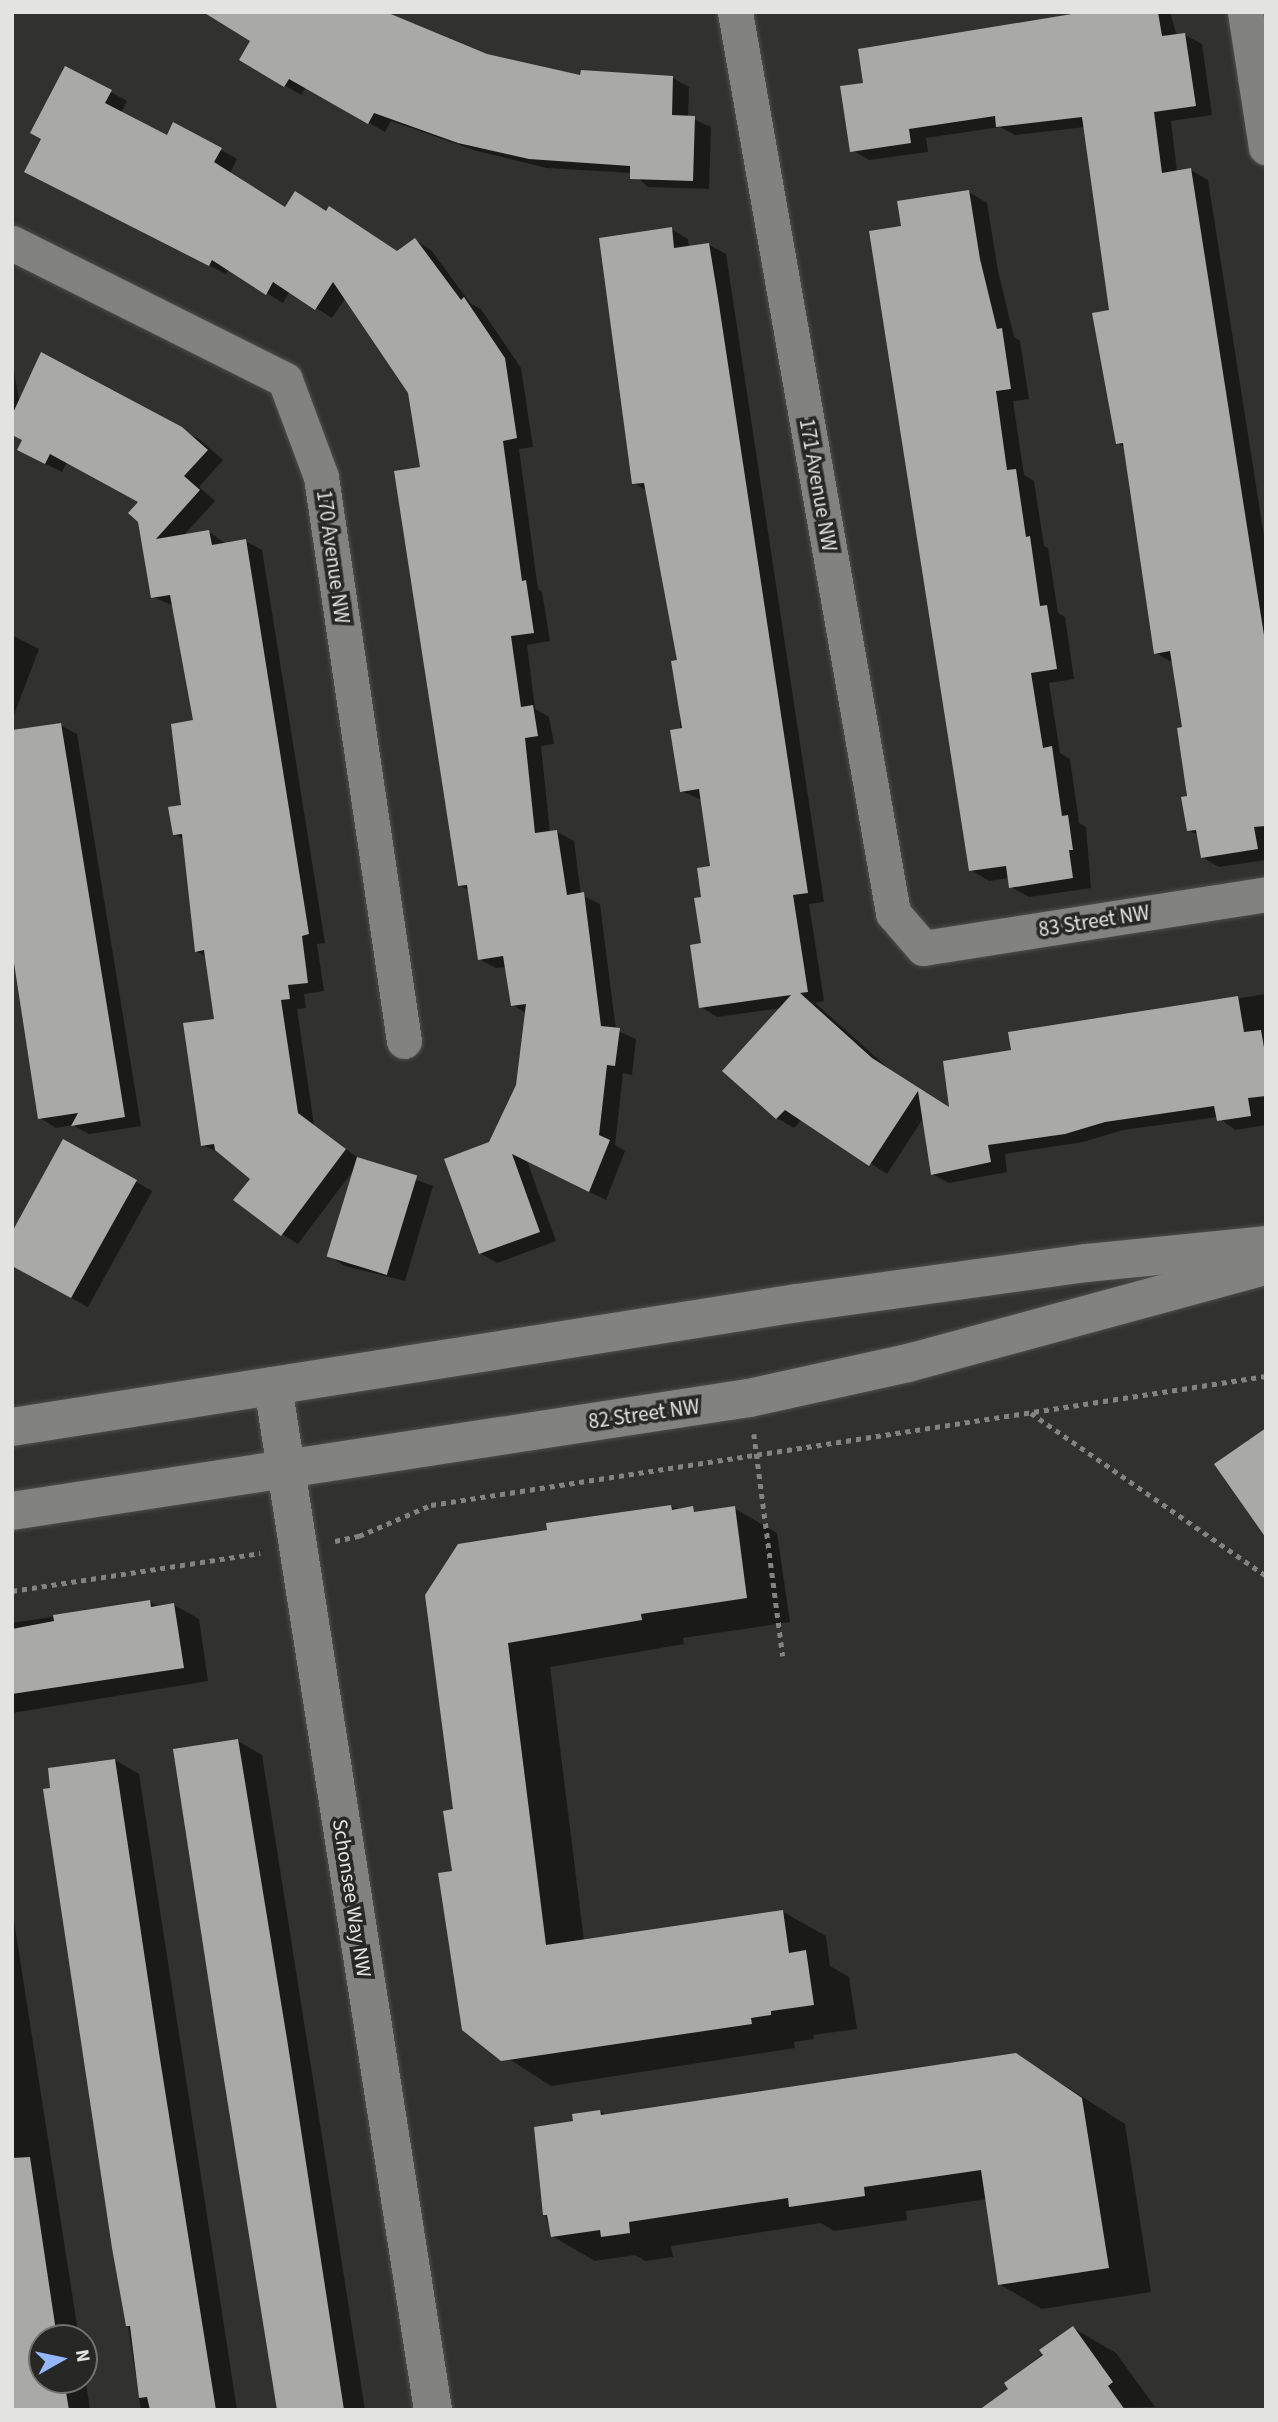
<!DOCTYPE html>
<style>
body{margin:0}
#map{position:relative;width:1278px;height:2422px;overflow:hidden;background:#31312e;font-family:"Source Sans 3",sans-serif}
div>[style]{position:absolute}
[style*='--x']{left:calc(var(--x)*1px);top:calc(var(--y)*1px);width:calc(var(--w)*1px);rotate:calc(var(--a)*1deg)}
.shadow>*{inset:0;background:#0007;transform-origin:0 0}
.building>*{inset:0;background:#a9a9a6;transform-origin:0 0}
.path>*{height:4.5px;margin-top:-2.25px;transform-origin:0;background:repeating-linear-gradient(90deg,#838381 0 5px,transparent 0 10px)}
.roads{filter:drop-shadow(0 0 2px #4e4e4b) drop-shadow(0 0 2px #4e4e4b)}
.street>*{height:35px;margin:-17.5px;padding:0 17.5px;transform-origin:17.5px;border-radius:17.5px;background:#82827f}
.secondary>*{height:38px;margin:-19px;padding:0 19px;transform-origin:19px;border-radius:19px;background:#82827f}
span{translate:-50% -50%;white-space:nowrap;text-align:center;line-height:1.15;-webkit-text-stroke:7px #272724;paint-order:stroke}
.street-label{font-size:21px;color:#e3e3e2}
.frame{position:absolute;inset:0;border:14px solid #e3e3e2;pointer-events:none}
.north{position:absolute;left:28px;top:2324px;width:70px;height:70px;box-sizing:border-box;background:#272724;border:2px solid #727270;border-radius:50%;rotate:81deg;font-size:19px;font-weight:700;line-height:28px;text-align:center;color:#e3e3e2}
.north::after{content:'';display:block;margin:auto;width:24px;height:32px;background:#95b7fd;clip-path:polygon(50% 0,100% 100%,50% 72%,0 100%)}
</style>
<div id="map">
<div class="shadow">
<i style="clip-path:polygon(1100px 12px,1170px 12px,1177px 36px,1185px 35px,1202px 44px,1212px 115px,1171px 121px,1177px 172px,1191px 170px,1208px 180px,1266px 549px,1266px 860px,1219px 867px,1202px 857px,1198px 835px,1188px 830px,1184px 729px,1173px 663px,1156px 653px,1125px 447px,1117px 443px,1111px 312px,1085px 127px,1015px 135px,1000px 127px,926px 138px,928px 152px,869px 160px,852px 150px,865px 84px)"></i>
<i style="clip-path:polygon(487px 56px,582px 77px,582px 72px,673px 78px,689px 87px,688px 117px,711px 127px,709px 189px,648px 187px,632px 173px,547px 168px,477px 151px,391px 121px,385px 132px,306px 87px,301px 95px,241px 59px)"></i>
<i style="clip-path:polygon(111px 92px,127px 101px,121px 113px,167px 137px,221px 150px,237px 159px,230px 173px,286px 208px,327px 212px,398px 252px,415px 240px,431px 250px,471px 304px,481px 309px,521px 368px,533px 447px,519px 449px,538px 589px,542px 592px,550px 641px,527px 645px,535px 709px,549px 717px,554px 744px,541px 746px,550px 833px,557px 832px,574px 841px,581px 895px,600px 904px,616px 1030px,636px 1039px,632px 1075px,623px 1073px,615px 1145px,625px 1151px,606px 1200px,527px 1161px,556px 1241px,497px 1263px,480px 1253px,490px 1143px,518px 1086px,526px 1013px,513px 1005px,507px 967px,496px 968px,479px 959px,470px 891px,459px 885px,422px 469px,409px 392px,346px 297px,332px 318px,290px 291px,283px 303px,229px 269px,226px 274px,42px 181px)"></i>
<i style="clip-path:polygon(969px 192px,987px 203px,998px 271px,1014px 337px,1020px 341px,1029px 399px,1013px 401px,1024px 475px,1034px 481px,1044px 546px,1048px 548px,1058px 613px,1065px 617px,1074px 679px,1049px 683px,1060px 753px,1070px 759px,1079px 823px,1086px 827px,1091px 888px,1029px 897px,1011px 887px,1009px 878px,989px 881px,971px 870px,903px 228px)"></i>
<i style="clip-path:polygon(671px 229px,688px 239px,689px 248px,709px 245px,726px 254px,824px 902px,809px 904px,824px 1001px,815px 1003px,890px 1070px,951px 1110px,1013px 1051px,1010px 1034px,1266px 994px,1266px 1125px,1235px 1130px,1218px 1117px,1123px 1130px,1083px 1142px,1005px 1154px,1007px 1172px,949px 1183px,932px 1174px,924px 1117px,887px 1174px,802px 1119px,794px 1128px,777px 1118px,725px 1071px,782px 1008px,717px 1017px,701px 1007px,703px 898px,712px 867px,702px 800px,681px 791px,679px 662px,647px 491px,634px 483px)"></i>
<i style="clip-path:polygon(42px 354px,199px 439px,223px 460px,199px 487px,215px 501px,183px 536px,209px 532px,226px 544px,245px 541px,262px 550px,325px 943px,317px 944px,324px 991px,304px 994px,306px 1008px,297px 1009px,314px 1125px,361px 1160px,433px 1186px,405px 1281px,345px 1266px,329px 1256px,355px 1168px,298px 1244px,282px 1234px,252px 1179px,223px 1154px,202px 1145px,216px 1020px,207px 957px,196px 951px,184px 840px,175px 834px,195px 722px,174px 606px,153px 597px,140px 502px,67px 462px,62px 472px,36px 459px,29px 431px,12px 433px,12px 359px,19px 400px)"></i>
<i style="clip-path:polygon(12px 635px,39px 649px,12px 720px)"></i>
<i style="clip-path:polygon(60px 725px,77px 734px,141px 1126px,89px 1134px,73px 1125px,56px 1128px,40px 1118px)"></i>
<i style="left:64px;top:1142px;width:101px;height:133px;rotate:29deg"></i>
<i style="clip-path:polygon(670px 1507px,700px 1513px,734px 1508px,777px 1533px,790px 1622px,683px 1638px,684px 1644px,550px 1667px,584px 1941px,783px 1912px,826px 1936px,830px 1966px,849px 1977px,857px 2029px,813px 2035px,814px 2039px,794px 2042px,795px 2048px,551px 2086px,463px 2029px,455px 1811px,426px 1596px,549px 1532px)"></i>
<i style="clip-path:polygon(150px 1602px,159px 1607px,174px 1605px,199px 1619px,208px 1681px,12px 1713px,12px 1623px)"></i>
<i style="clip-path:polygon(238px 1741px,262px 1755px,365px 2410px,279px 2410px)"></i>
<i style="clip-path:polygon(115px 1760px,139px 1774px,237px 2410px,141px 2410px,45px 1791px)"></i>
<i style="clip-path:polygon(12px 1908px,79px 2338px,42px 2338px,42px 2380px,84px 2380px,84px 2368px,90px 2410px,12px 2410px)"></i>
<i style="clip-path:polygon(1015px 2054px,1125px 2124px,1151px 2292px,1042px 2309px,999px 2284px,987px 2199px,906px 2211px,907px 2220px,834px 2231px,821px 2223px,671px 2246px,673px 2257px,645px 2261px,635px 2255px,595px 2261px,552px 2236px,545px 2214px,575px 2122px,600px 2111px,607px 2116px)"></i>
<i style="clip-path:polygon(1073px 2328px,1116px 2353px,1155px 2407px,982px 2410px,1010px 2389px,1006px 2384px)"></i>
</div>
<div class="building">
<i style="clip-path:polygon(203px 12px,386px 12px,487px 54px,580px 75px,581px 70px,673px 76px,672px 115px,695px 116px,693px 181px,630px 179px,630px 166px,529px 159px,458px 143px,374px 113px,368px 124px,289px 79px,284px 87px,239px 60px,250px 41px)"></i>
<i style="clip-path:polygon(1084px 12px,1158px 12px,1162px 36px,1185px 33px,1196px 106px,1154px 112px,1162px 173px,1191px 168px,1266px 648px,1266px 826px,1254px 827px,1258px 849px,1201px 858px,1196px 830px,1187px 831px,1181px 797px,1187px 796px,1177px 728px,1182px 727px,1170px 651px,1154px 654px,1123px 443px,1116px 444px,1092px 313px,1109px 310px,1082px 117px,996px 127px,995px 116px,909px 129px,911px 143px,850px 152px,840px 86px,863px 83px,858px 49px)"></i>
<i style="clip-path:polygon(65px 66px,112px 90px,105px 103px,167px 135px,173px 122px,222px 148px,214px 162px,285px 207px,295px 191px,326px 211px,329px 206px,397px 251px,415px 238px,461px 300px,464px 297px,505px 358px,517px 438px,503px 441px,522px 581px,526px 580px,534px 633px,511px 636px,521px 707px,533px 705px,538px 736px,525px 738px,535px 833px,557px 830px,567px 895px,584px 892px,601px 1026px,620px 1028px,615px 1066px,607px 1065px,599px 1135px,610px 1140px,589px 1192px,512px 1154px,540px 1232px,479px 1254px,444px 1159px,489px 1142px,516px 1085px,526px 1004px,511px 1006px,503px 956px,478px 960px,467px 885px,458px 886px,394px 471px,420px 467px,408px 393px,333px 282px,315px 310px,273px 282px,266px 295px,212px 260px,209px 266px,24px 172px,41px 139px,30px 133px)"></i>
<i style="clip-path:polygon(969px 190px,980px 259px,997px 329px,1002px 328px,1011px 389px,996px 391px,1007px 470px,1016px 469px,1026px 537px,1030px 536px,1040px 606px,1047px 605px,1057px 669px,1031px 673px,1043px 748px,1052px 746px,1062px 816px,1068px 815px,1073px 850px,1069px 850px,1073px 878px,1009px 888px,1006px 866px,969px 871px,869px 231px,901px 226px,897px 201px)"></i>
<i style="clip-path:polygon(672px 227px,674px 248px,709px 243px,718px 298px,808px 893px,793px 895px,808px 992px,800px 993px,872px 1058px,949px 1107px,943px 1061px,1011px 1050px,1008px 1032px,1238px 996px,1244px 1032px,1261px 1030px,1266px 1059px,1266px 1096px,1248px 1098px,1251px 1116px,1217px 1121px,1214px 1106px,1105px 1122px,1065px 1134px,988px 1145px,991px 1162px,931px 1175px,918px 1091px,869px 1166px,785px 1110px,776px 1119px,722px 1071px,791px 995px,699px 1008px,690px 945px,701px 943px,694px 898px,701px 897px,697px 868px,710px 866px,699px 789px,680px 792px,670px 730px,682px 728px,671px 661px,677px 660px,644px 483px,632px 484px,599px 238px)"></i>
<i style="clip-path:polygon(41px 352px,182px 427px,208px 450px,184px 476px,200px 490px,156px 539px,209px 530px,212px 545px,246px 539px,309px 934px,302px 936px,308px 983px,288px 985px,290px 999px,281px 1000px,298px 1113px,346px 1149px,281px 1236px,233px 1200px,250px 1179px,215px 1150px,214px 1144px,201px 1146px,183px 1023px,214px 1019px,204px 950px,195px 952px,182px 834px,173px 835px,168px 807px,181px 805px,171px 724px,193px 720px,170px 595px,151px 598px,138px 522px,128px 513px,138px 502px,50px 454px,45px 464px,17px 450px,22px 440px,12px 435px,12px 415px)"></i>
<i style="clip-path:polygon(61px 723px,125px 1117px,71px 1126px,78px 1113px,38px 1119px,12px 950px,12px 730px)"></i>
<i style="clip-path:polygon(63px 1139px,137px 1180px,71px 1298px,12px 1266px,12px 1232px)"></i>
<i style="left:357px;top:1157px;width:63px;height:104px;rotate:17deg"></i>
<i style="clip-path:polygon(1266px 1428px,1266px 1538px,1214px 1464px)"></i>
<i style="clip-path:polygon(671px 1505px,672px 1510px,693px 1506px,694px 1512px,735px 1506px,747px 1598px,641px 1614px,642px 1620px,508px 1643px,546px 1945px,783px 1910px,789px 1953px,806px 1950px,814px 2005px,771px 2011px,771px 2015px,751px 2018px,752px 2024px,501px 2061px,462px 2030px,438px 1873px,452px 1871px,443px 1811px,453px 1809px,425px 1595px,458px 1544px,547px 1530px,546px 1523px)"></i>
<i style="clip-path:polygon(150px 1600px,151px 1607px,174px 1603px,184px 1668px,12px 1694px,12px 1629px,54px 1621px,53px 1615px)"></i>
<i style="clip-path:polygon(238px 1739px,287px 2039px,344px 2410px,277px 2410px,217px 2036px,173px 1749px)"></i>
<i style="clip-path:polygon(115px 1759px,160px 2059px,216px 2410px,150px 2410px,147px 2397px,139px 2398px,130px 2326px,126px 2326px,112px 2248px,43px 1789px,50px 1788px,48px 1768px)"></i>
<i style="clip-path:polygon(1016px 2053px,1082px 2098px,1109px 2268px,998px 2285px,981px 2170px,864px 2187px,865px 2196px,789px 2207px,788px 2198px,629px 2222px,630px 2233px,601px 2237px,600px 2230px,551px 2237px,547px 2215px,543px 2215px,534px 2127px,573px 2121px,572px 2114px,600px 2110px,601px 2115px)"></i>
<i style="clip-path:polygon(30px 2157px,57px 2338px,42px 2338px,42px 2380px,64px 2380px,69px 2410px,12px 2410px,12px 2158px)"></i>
<i style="clip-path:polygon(1073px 2326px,1113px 2382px,1108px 2386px,1125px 2410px,979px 2410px,1008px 2389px,1004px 2383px,1043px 2355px,1039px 2350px)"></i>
</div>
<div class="path">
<i style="--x:1031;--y:1413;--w:286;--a:34.7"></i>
<i style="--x:754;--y:1434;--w:224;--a:82.6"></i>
<i style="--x:335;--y:1541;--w:25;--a:-12"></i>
<i style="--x:359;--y:1536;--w:78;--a:-23.3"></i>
<i style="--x:431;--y:1505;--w:845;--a:-8.78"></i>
<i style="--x:12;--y:1591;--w:251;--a:-8.7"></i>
</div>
<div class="roads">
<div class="street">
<i style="--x:735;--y:12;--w:915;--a:80.05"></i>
<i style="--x:893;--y:913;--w:46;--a:49.4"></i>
<i style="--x:923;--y:948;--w:347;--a:-8.9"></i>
<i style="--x:1245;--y:12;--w:137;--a:81.2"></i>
<i style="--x:12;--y:243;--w:305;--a:26.6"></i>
<i style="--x:285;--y:380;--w:103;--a:69.6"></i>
<i style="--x:321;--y:477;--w:570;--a:81.63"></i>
</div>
<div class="secondary">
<i style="--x:273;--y:1386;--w:1036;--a:81.12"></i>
<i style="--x:12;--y:1427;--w:796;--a:-8.97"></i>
<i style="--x:798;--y:1303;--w:292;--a:-7.9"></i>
<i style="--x:1087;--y:1263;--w:180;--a:-5.7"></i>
<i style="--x:12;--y:1511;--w:746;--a:-8.72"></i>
<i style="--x:749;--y:1398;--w:163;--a:-12.4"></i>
<i style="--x:908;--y:1363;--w:371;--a:-15.2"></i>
</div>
</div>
<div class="street-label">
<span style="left:818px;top:485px;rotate:80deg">171 Avenue NW</span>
<span style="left:333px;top:557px;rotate:82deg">170 Avenue NW</span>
<span style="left:1094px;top:921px;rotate:-9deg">83 Street NW</span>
<span style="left:644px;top:1414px;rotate:-8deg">82 Street NW</span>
<span style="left:352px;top:1898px;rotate:81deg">Schonsee Way NW</span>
</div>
<div class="frame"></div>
<div class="north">N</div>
</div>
